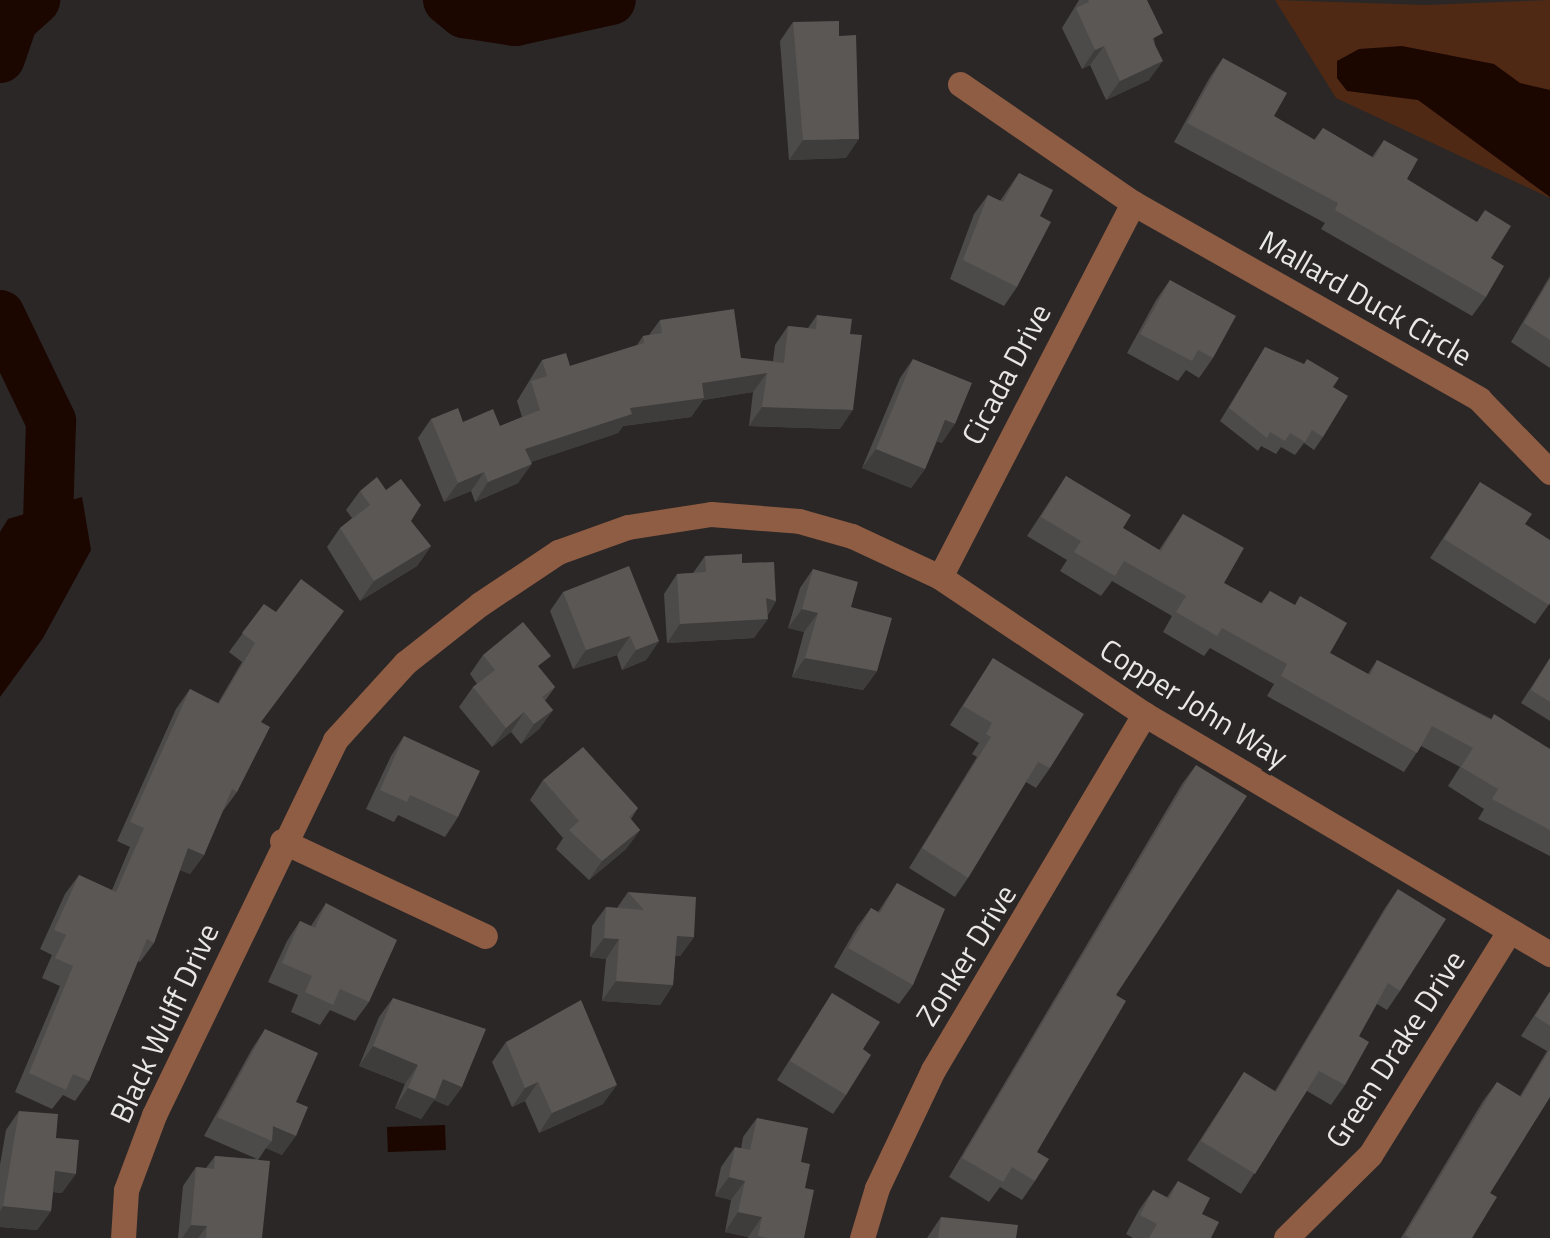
<!DOCTYPE html>
<style>
body{margin:0}
#map{position:relative;width:1550px;height:1238px;overflow:hidden;background:#2a2726;font-family:"Titillium Web",sans-serif}
div>[style]{position:absolute}
[style*='--x']{left:calc(var(--x)*1px);top:calc(var(--y)*1px);width:calc(var(--w)*1px);rotate:calc(var(--a)*1deg)}
.green>*{inset:0;background:#502915}
.water>*{inset:0;background:#1c0600;transform-origin:0 0}
.river>*{height:50px;margin:-25px;padding:0 25px;transform-origin:25px;border-radius:25px;background:#1c0600}
.minor>*{height:25px;margin:-12.5px;padding:0 12.5px;transform-origin:12.5px;border-radius:12.5px;background:#8f5c44}
.wall>*{inset:0;background:#4d4b49}
.shaded-wall>*{inset:0;background:#3f3d3c}
.building>*{inset:0;background:#5a5755}
span{translate:-50% -50%;white-space:nowrap;text-align:center;line-height:1.15;-webkit-text-stroke:8px #2a2726;paint-order:stroke}
.street-label{font-size:30px;color:#eae8e7}
</style>
<div id="map">
<div class="green">
<i style="clip-path:polygon(1275px 0,1426px 5px,1550px 0,1550px 198px,1336px 98px)"></i>
</div>
<div class="water">
<i style="clip-path:polygon(1402px 46px,1494px 64px,1520px 83px,1550px 90px,1550px 197px,1418px 100px,1347px 91px,1337px 78px,1337px 61px,1359px 49px)"></i>
<i style="clip-path:polygon(82px 497px,91px 550px,43px 638px,0 697px,0 532px,8px 519px)"></i>
<i style="left:445px;top:1125px;width:25px;height:58px;rotate:88deg"></i>
</div>
<div class="river">
<i style="--x:448;--y:0;--w:21;--a:39"></i>
<i style="--x:464;--y:13;--w:52;--a:8.9"></i>
<i style="--x:515;--y:21;--w:98;--a:-12.3"></i>
<i style="--x:0;--y:58;--w:40;--a:-71.1"></i>
<i style="--x:13;--y:20;--w:30;--a:-42"></i>
<i style="--x:0;--y:315;--w:118;--a:64.3"></i>
<i style="--x:51;--y:421;--w:138;--a:91.7"></i>
<i style="--x:47;--y:559;--w:76;--a:128.1"></i>
</div>
<div class="minor">
<i style="--x:960;--y:84;--w:210;--a:34.5"></i>
<i style="--x:1133;--y:203;--w:398;--a:29.5"></i>
<i style="--x:1479;--y:399;--w:102;--a:45.8"></i>
<i style="--x:940;--y:577;--w:421;--a:-62.7"></i>
<i style="--x:282;--y:841;--w:224;--a:25.1"></i>
<i style="--x:123;--y:1238;--w:48;--a:-86.4"></i>
<i style="--x:126;--y:1190;--w:80;--a:-69.5"></i>
<i style="--x:154;--y:1115;--w:416;--a:-64.2"></i>
<i style="--x:335;--y:740;--w:104;--a:-47.7"></i>
<i style="--x:405;--y:663;--w:95;--a:-38.2"></i>
<i style="--x:480;--y:604;--w:94;--a:-33.7"></i>
<i style="--x:558;--y:552;--w:74;--a:-19.7"></i>
<i style="--x:628;--y:527;--w:84;--a:-8.9"></i>
<i style="--x:711;--y:514;--w:88;--a:4.5"></i>
<i style="--x:799;--y:521;--w:55;--a:15.8"></i>
<i style="--x:852;--y:536;--w:97;--a:25"></i>
<i style="--x:940;--y:577;--w:246;--a:33.9"></i>
<i style="--x:1144;--y:714;--w:472;--a:30.6"></i>
<i style="--x:862;--y:1238;--w:52;--a:-73.3"></i>
<i style="--x:877;--y:1188;--w:131;--a:-64.6"></i>
<i style="--x:933;--y:1070;--w:414;--a:-59.3"></i>
<i style="--x:1286;--y:1238;--w:118;--a:-44.7"></i>
<i style="--x:1370;--y:1155;--w:263;--a:-58.1"></i>
</div>
<div class="wall">
<i style="clip-path:polygon(1079px 0,1147px 0,1155px 45px,1149px 80px,1106px 100px,1090px 65px,1082px 69px,1062px 28px)"></i>
<i style="clip-path:polygon(793px 22px,846px 158px,789px 160px,780px 41px)"></i>
<i style="clip-path:polygon(1223px 58px,1274px 116px,1314px 140px,1323px 128px,1372px 157px,1384px 140px,1407px 179px,1491px 258px,1486px 297px,1472px 316px,1321px 229px,1325px 223px,1174px 142px,1210px 77px)"></i>
<i style="clip-path:polygon(1019px 173px,1040px 216px,1017px 287px,1004px 306px,950px 279px,974px 214px,988px 195px,1000px 201px)"></i>
<i style="clip-path:polygon(1550px 276px,1550px 368px,1511px 342px)"></i>
<i style="clip-path:polygon(1170px 280px,1213px 358px,1199px 378px,1186px 370px,1178px 381px,1127px 353px,1156px 300px)"></i>
<i style="clip-path:polygon(817px 315px,840px 429px,749px 426px,753px 392px,703px 400px,691px 417px,623px 426px,618px 433px,531px 462px,518px 483px,475px 502px,471px 491px,444px 502px,418px 438px,431px 419px,500px 426px,522px 417px,517px 401px,542px 360px,570px 366px,637px 345px,643px 336px,649px 335px,660px 320px,741px 358px,773px 361px,775px 345px,788px 326px,808px 328px)"></i>
<i style="clip-path:polygon(1265px 347px,1333px 387px,1323px 437px,1314px 450px,1304px 443px,1295px 455px,1281px 447px,1276px 454px,1261px 446px,1258px 451px,1220px 421px)"></i>
<i style="clip-path:polygon(913px 359px,942px 443px,937px 441px,925px 469px,911px 488px,862px 468px,900px 378px)"></i>
<i style="clip-path:polygon(1066px 476px,1123px 528px,1159px 550px,1183px 514px,1224px 583px,1261px 603px,1270px 591px,1330px 653px,1368px 674px,1377px 660px,1550px 749px,1550px 856px,1478px 819px,1484px 809px,1448px 786px,1460px 767px,1421px 746px,1404px 772px,1267px 696px,1274px 684px,1210px 648px,1204px 656px,1163px 632px,1172px 616px,1112px 581px,1101px 596px,1060px 571px,1067px 560px,1027px 536px)"></i>
<i style="clip-path:polygon(1480px 482px,1525px 524px,1550px 603px,1535px 624px,1430px 558px)"></i>
<i style="clip-path:polygon(360px 491px,431px 546px,417px 566px,360px 601px,327px 547px,340px 528px,352px 518px,346px 510px)"></i>
<i style="clip-path:polygon(705px 556px,742px 563px,776px 601px,754px 638px,667px 643px,664px 594px,677px 574px,693px 573px)"></i>
<i style="clip-path:polygon(813px 569px,851px 607px,877px 671px,863px 690px,792px 677px,804px 632px,788px 628px,800px 588px)"></i>
<i style="clip-path:polygon(563px 592px,659px 641px,646px 660px,622px 670px,617px 655px,573px 669px,550px 611px)"></i>
<i style="clip-path:polygon(264px 604px,261px 723px,237px 792px,223px 811px,204px 855px,190px 874px,180px 870px,154px 943px,140px 962px,138px 961px,89px 1081px,75px 1101px,63px 1095px,52px 1109px,15px 1092px,60px 986px,42px 978px,52px 955px,40px 949px,65px 894px,79px 875px,112px 890px,130px 847px,117px 841px,176px 709px,190px 689px,218px 703px,242px 662px,229px 652px)"></i>
<i style="clip-path:polygon(483px 655px,541px 670px,555px 687px,545px 701px,553px 710px,539px 729px,521px 744px,511px 732px,492px 747px,459px 707px,473px 687px,477px 684px,470px 674px)"></i>
<i style="clip-path:polygon(993px 658px,1050px 768px,1036px 788px,1026px 782px,968px 878px,955px 897px,909px 868px,977px 757px,972px 754px,979px 743px,950px 725px)"></i>
<i style="clip-path:polygon(1550px 658px,1550px 721px,1521px 703px)"></i>
<i style="clip-path:polygon(404px 736px,458px 817px,445px 837px,398px 815px,394px 822px,366px 809px,391px 756px)"></i>
<i style="clip-path:polygon(1196px 765px,1116px 995px,1037px 1152px,1035px 1181px,1022px 1200px,1000px 1187px,989px 1202px,949px 1177px,1182px 784px)"></i>
<i style="clip-path:polygon(543px 780px,638px 808px,631px 819px,640px 830px,626px 849px,589px 880px,556px 849px,563px 838px,530px 800px)"></i>
<i style="clip-path:polygon(897px 883px,913px 985px,899px 1004px,834px 967px,857px 927px,871px 908px,878px 912px)"></i>
<i style="clip-path:polygon(1398px 889px,1400px 991px,1387px 1010px,1377px 1004px,1359px 1036px,1345px 1085px,1331px 1105px,1307px 1091px,1241px 1194px,1187px 1160px,1244px 1072px,1275px 1091px,1385px 908px)"></i>
<i style="clip-path:polygon(628px 892px,694px 937px,680px 956px,675px 956px,673px 985px,660px 1005px,602px 1001px,606px 959px,590px 957px,592px 926px,606px 907px,617px 908px)"></i>
<i style="clip-path:polygon(326px 903px,369px 1002px,355px 1021px,330px 1010px,320px 1025px,291px 1012px,298px 995px,268px 982px,287px 941px,300px 921px,311px 926px)"></i>
<i style="clip-path:polygon(1550px 991px,1550px 1097px,1490px 1193px,1472px 1238px,1401px 1238px,1483px 1101px,1497px 1082px,1520px 1096px,1547px 1051px,1521px 1036px)"></i>
<i style="clip-path:polygon(832px 993px,863px 1049px,846px 1095px,833px 1114px,777px 1080px)"></i>
<i style="clip-path:polygon(393px 998px,462px 1087px,448px 1106px,434px 1100px,421px 1119px,395px 1108px,405px 1084px,359px 1066px,379px 1017px)"></i>
<i style="clip-path:polygon(265px 1029px,296px 1102px,282px 1155px,266px 1148px,258px 1160px,262px 1238px,178px 1238px,183px 1186px,196px 1167px,206px 1168px,215px 1156px,257px 1159px,204px 1136px,252px 1049px)"></i>
<i style="clip-path:polygon(506px 1042px,603px 1104px,539px 1133px,525px 1101px,512px 1107px,492px 1062px)"></i>
<i style="clip-path:polygon(19px 1111px,62px 1193px,53px 1192px,51px 1211px,37px 1230px,0 1227px,0 1165px,6px 1130px)"></i>
<i style="clip-path:polygon(757px 1118px,801px 1162px,805px 1188px,804px 1238px,748px 1238px,748px 1237px,725px 1232px,731px 1200px,715px 1196px,721px 1167px,735px 1147px,741px 1149px,743px 1137px)"></i>
<i style="clip-path:polygon(1178px 1181px,1202px 1214px,1211px 1238px,1133px 1238px,1126px 1234px,1139px 1210px,1153px 1190px,1167px 1197px)"></i>
<i style="clip-path:polygon(941px 1217px,1016px 1238px,927px 1238px)"></i>
</div>
<div class="shaded-wall">
<i style="clip-path:polygon(1104px 46px,1090px 65px,1082px 69px,1095px 50px)"></i>
<i style="clip-path:polygon(1163px 61px,1149px 80px,1106px 100px,1120px 81px)"></i>
<i style="clip-path:polygon(859px 139px,846px 158px,789px 160px,803px 140px)"></i>
<i style="clip-path:polygon(767px 373px,753px 392px,703px 400px,691px 417px,623px 426px,618px 433px,512px 468px,525px 449px,630px 408px,702px 383px)"></i>
<i style="clip-path:polygon(762px 407px,853px 410px,840px 429px,749px 426px)"></i>
<i style="clip-path:polygon(945px 420px,955px 424px,942px 443px,932px 440px)"></i>
<i style="clip-path:polygon(876px 449px,925px 469px,911px 488px,862px 468px)"></i>
<i style="clip-path:polygon(532px 464px,518px 483px,475px 502px,488px 482px)"></i>
<i style="clip-path:polygon(484px 472px,471px 491px,444px 502px,458px 483px)"></i>
<i style="clip-path:polygon(431px 546px,417px 566px,360px 601px,374px 581px)"></i>
<i style="clip-path:polygon(766px 598px,776px 601px,764px 619px,768px 619px,754px 638px,667px 643px,680px 624px)"></i>
<i style="clip-path:polygon(802px 609px,818px 613px,804px 632px,788px 628px)"></i>
<i style="clip-path:polygon(630px 636px,617px 655px,573px 669px,586px 650px)"></i>
<i style="clip-path:polygon(659px 641px,646px 660px,622px 670px,636px 650px)"></i>
<i style="clip-path:polygon(805px 658px,877px 671px,863px 690px,792px 677px)"></i>
<i style="clip-path:polygon(553px 710px,539px 729px,521px 744px,534px 724px)"></i>
<i style="clip-path:polygon(524px 712px,511px 732px,492px 747px,506px 728px)"></i>
<i style="clip-path:polygon(640px 830px,626px 849px,589px 880px,602px 861px)"></i>
<i style="clip-path:polygon(188px 848px,204px 855px,190px 874px,175px 868px)"></i>
<i style="clip-path:polygon(677px 936px,694px 937px,680px 956px,663px 955px)"></i>
<i style="clip-path:polygon(604px 938px,619px 939px,606px 959px,590px 957px)"></i>
<i style="clip-path:polygon(616px 981px,673px 985px,660px 1005px,602px 1001px)"></i>
<i style="clip-path:polygon(373px 1046px,418px 1065px,405px 1084px,359px 1066px)"></i>
<i style="clip-path:polygon(443px 1079px,462px 1087px,448px 1106px,434px 1100px,421px 1119px,395px 1108px,408px 1088px)"></i>
<i style="clip-path:polygon(538px 1082px,525px 1101px,512px 1107px,525px 1088px)"></i>
<i style="clip-path:polygon(617px 1085px,603px 1104px,539px 1133px,552px 1113px)"></i>
<i style="clip-path:polygon(273px 1126px,296px 1136px,282px 1155px,266px 1148px,272px 1141px)"></i>
<i style="clip-path:polygon(55px 1171px,76px 1174px,62px 1193px,42px 1191px)"></i>
<i style="clip-path:polygon(729px 1177px,745px 1181px,731px 1200px,715px 1196px)"></i>
<i style="clip-path:polygon(3px 1206px,51px 1211px,37px 1230px,0 1227px,0 1211px)"></i>
<i style="clip-path:polygon(738px 1212px,762px 1217px,748px 1237px,725px 1232px)"></i>
<i style="clip-path:polygon(191px 1225px,207px 1226px,198px 1238px,182px 1238px)"></i>
</div>
<div class="building">
<i style="clip-path:polygon(1088px 0,1147px 0,1163px 33px,1152px 39px,1163px 61px,1120px 81px,1104px 46px,1095px 50px,1076px 8px,1089px 2px)"></i>
<i style="clip-path:polygon(839px 21px,839px 36px,856px 35px,859px 139px,803px 140px,793px 22px)"></i>
<i style="clip-path:polygon(1223px 58px,1287px 93px,1274px 116px,1315px 140px,1323px 128px,1374px 158px,1384px 140px,1418px 159px,1407px 179px,1477px 222px,1485px 210px,1511px 226px,1491px 258px,1504px 266px,1486px 297px,1335px 210px,1338px 203px,1187px 123px)"></i>
<i style="clip-path:polygon(1019px 173px,1053px 190px,1040px 216px,1051px 222px,1017px 287px,963px 260px,988px 195px,1003px 202px)"></i>
<i style="clip-path:polygon(1550px 279px,1550px 340px,1524px 323px)"></i>
<i style="clip-path:polygon(1170px 280px,1236px 316px,1213px 358px,1198px 350px,1192px 361px,1140px 334px)"></i>
<i style="clip-path:polygon(734px 309px,741px 358px,784px 363px,788px 326px,816px 329px,817px 315px,852px 319px,850px 334px,862px 335px,853px 410px,762px 407px,767px 373px,702px 383px,704px 398px,630px 408px,632px 414px,525px 449px,532px 464px,488px 482px,484px 472px,458px 483px,431px 419px,458px 408px,463px 422px,493px 409px,500px 426px,540px 410px,531px 381px,547px 376px,542px 360px,566px 353px,570px 366px,644px 343px,643px 336px,662px 333px,660px 320px)"></i>
<i style="clip-path:polygon(1265px 347px,1304px 364px,1307px 359px,1339px 378px,1333px 387px,1348px 396px,1323px 437px,1312px 430px,1305px 442px,1290px 433px,1285px 441px,1270px 432px,1267px 438px,1229px 408px)"></i>
<i style="clip-path:polygon(913px 359px,972px 383px,955px 424px,945px 420px,925px 469px,876px 449px)"></i>
<i style="clip-path:polygon(1066px 476px,1131px 515px,1123px 528px,1161px 551px,1183px 514px,1244px 548px,1224px 583px,1262px 604px,1270px 591px,1295px 605px,1300px 596px,1347px 623px,1330px 653px,1370px 675px,1377px 660px,1491px 720px,1494px 714px,1550px 749px,1550px 830px,1492px 799px,1498px 789px,1461px 767px,1473px 748px,1432px 726px,1417px 753px,1281px 676px,1287px 664px,1222px 628px,1217px 636px,1176px 612px,1186px 596px,1124px 561px,1115px 576px,1074px 552px,1081px 541px,1041px 517px)"></i>
<i style="clip-path:polygon(377px 477px,386px 490px,401px 479px,421px 505px,411px 521px,431px 546px,374px 581px,340px 528px,370px 505px,360px 491px)"></i>
<i style="clip-path:polygon(1480px 482px,1532px 514px,1525px 524px,1550px 540px,1550px 603px,1549px 605px,1444px 539px)"></i>
<i style="clip-path:polygon(742px 554px,742px 563px,774px 562px,776px 601px,766px 598px,768px 619px,680px 624px,677px 574px,706px 572px,705px 556px)"></i>
<i style="clip-path:polygon(629px 566px,659px 641px,636px 650px,630px 636px,586px 650px,563px 592px)"></i>
<i style="clip-path:polygon(813px 569px,858px 582px,851px 607px,892px 618px,877px 671px,805px 658px,818px 613px,802px 609px)"></i>
<i style="clip-path:polygon(301px 579px,344px 611px,261px 722px,270px 727px,237px 792px,232px 789px,204px 855px,188px 848px,154px 943px,147px 939px,89px 1081px,73px 1074px,66px 1090px,29px 1073px,73px 966px,55px 958px,66px 935px,54px 930px,79px 875px,116px 892px,144px 828px,130px 822px,190px 689px,219px 704px,255px 643px,242px 633px,264px 604px,276px 612px)"></i>
<i style="clip-path:polygon(523px 622px,551px 656px,538px 666px,555px 687px,542px 697px,553px 710px,534px 724px,524px 712px,506px 728px,473px 687px,495px 670px,483px 655px)"></i>
<i style="clip-path:polygon(993px 658px,1084px 714px,1050px 768px,1038px 762px,968px 878px,922px 848px,991px 737px,986px 734px,992px 723px,963px 706px)"></i>
<i style="clip-path:polygon(1550px 658px,1550px 702px,1531px 690px)"></i>
<i style="clip-path:polygon(404px 736px,480px 771px,458px 817px,410px 795px,407px 802px,380px 790px)"></i>
<i style="clip-path:polygon(583px 747px,638px 808px,629px 817px,640px 830px,602px 861px,569px 830px,579px 821px,543px 780px)"></i>
<i style="clip-path:polygon(1196px 765px,1247px 796px,1116px 995px,1126px 1001px,1037px 1152px,1049px 1159px,1035px 1181px,1012px 1167px,1003px 1182px,962px 1158px)"></i>
<i style="clip-path:polygon(897px 883px,945px 909px,913px 985px,848px 948px,871px 908px,880px 913px)"></i>
<i style="clip-path:polygon(1398px 889px,1446px 919px,1400px 991px,1388px 983px,1359px 1036px,1369px 1042px,1345px 1085px,1319px 1071px,1255px 1174px,1201px 1141px,1244px 1072px,1276px 1092px)"></i>
<i style="clip-path:polygon(628px 892px,696px 897px,694px 937px,677px 936px,673px 985px,616px 981px,619px 939px,604px 938px,606px 907px,644px 910px)"></i>
<i style="clip-path:polygon(326px 903px,397px 940px,369px 1002px,340px 989px,333px 1005px,305px 992px,312px 976px,282px 963px,300px 921px,315px 928px)"></i>
<i style="clip-path:polygon(1550px 992px,1550px 1026px,1535px 1016px)"></i>
<i style="clip-path:polygon(832px 993px,880px 1022px,863px 1049px,871px 1055px,846px 1095px,790px 1061px)"></i>
<i style="clip-path:polygon(393px 998px,486px 1029px,462px 1087px,443px 1079px,435px 1099px,408px 1088px,418px 1065px,373px 1046px)"></i>
<i style="clip-path:polygon(581px 1000px,617px 1085px,552px 1113px,538px 1082px,525px 1088px,506px 1042px)"></i>
<i style="clip-path:polygon(265px 1029px,318px 1053px,296px 1102px,308px 1107px,296px 1136px,273px 1126px,272px 1141px,217px 1117px)"></i>
<i style="clip-path:polygon(1550px 1049px,1550px 1097px,1490px 1193px,1497px 1197px,1472px 1238px,1410px 1238px,1405px 1235px,1497px 1082px,1521px 1097px)"></i>
<i style="clip-path:polygon(19px 1111px,58px 1114px,56px 1138px,79px 1140px,76px 1174px,55px 1171px,51px 1211px,3px 1206px)"></i>
<i style="clip-path:polygon(757px 1118px,808px 1128px,801px 1162px,810px 1164px,805px 1188px,814px 1190px,804px 1238px,767px 1238px,758px 1236px,762px 1217px,738px 1212px,745px 1181px,729px 1177px,735px 1147px,750px 1150px)"></i>
<i style="clip-path:polygon(215px 1156px,270px 1161px,262px 1238px,206px 1238px,207px 1226px,191px 1225px,196px 1167px,214px 1169px)"></i>
<i style="clip-path:polygon(1178px 1181px,1210px 1198px,1202px 1214px,1219px 1222px,1211px 1238px,1149px 1238px,1157px 1224px,1140px 1215px,1153px 1190px,1169px 1199px)"></i>
<i style="clip-path:polygon(941px 1217px,1018px 1225px,1016px 1238px,938px 1238px)"></i>
</div>
<div class="street-label">
<span style="left:1366px;top:298px;rotate:30deg">Mallard Duck Circle</span>
<span style="left:1006px;top:374px;rotate:-62deg">Cicada Drive</span>
<span style="left:1194px;top:703px;rotate:32deg">Copper John Way</span>
<span style="left:966px;top:955px;rotate:-58deg">Zonker Drive</span>
<span style="left:164px;top:1023px;rotate:-65deg">Black Wulff Drive</span>
<span style="left:1395px;top:1049px;rotate:-57deg">Green Drake Drive</span>
</div>
</div>
